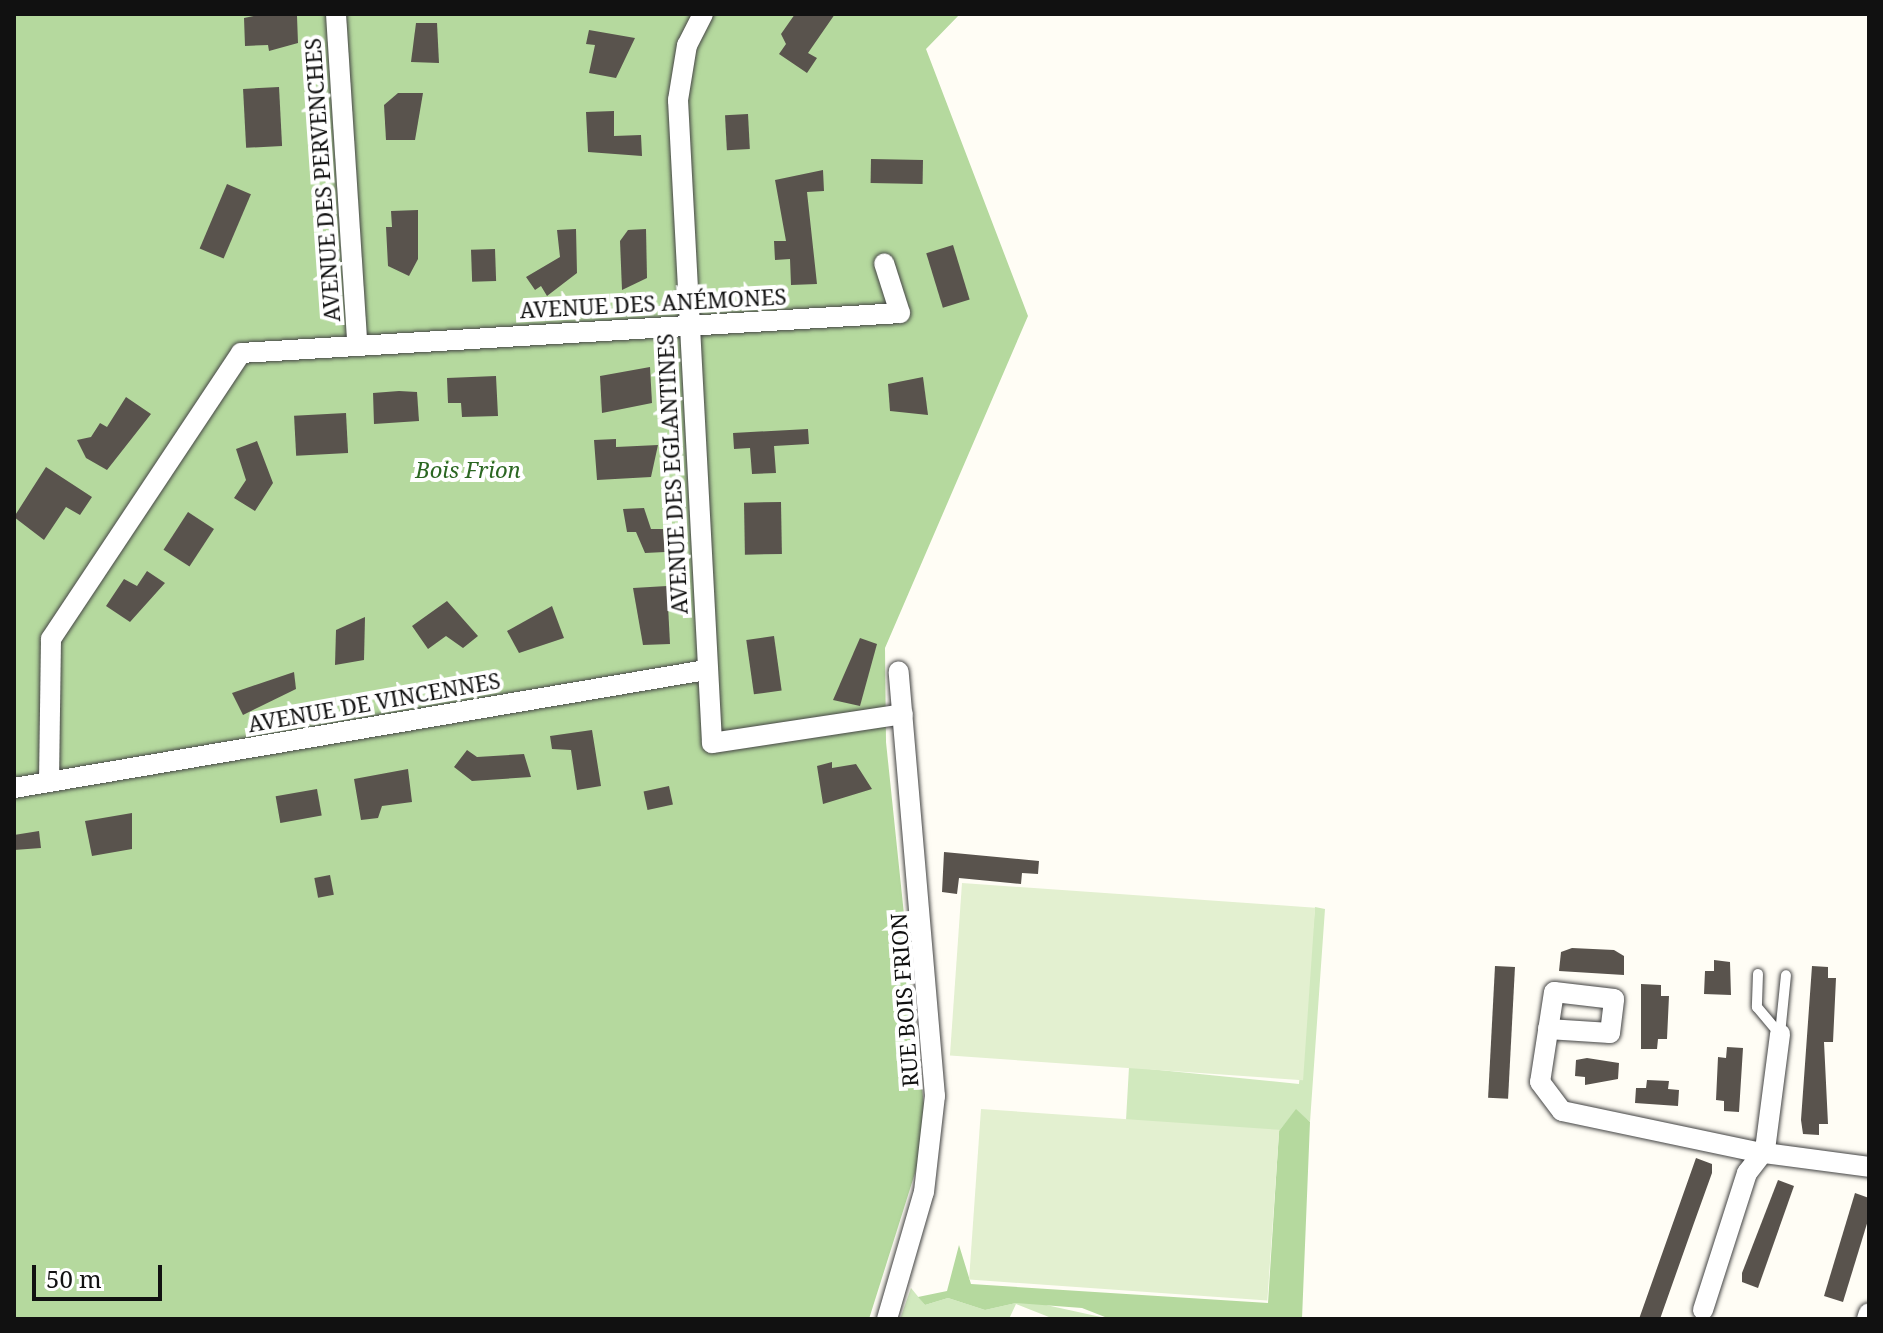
<!DOCTYPE html>
<meta charset="utf-8">
<style>
body{margin:0}
#map{position:relative;width:1883px;height:1333px;overflow:hidden;background:#fffdf5;font-family:"Noto Serif",serif}
div>[style]{position:absolute}
[style*='--x']{left:calc(var(--x)*1px);top:calc(var(--y)*1px);width:calc(var(--w)*1px);rotate:calc(var(--a)*1deg)}
.green>*{inset:0;background:#d1e9be}
.forest>*{inset:0;background:#b5d99e}
.pitch>*{inset:0;background:#e3f0d0;transform-origin:0 0}
.building>*{inset:0;background:#59534d;transform-origin:0 0}
.roads{filter:drop-shadow(0 0 2px #444) drop-shadow(0 0 2px #444)}
.lane>*{height:10px;margin:-5px;padding:0 5px;transform-origin:5px;border-radius:5px;background:#fff}
.street>*{height:20px;margin:-10px;padding:0 10px;transform-origin:10px;border-radius:10px;background:#fff}
span{translate:-50% -50%;white-space:nowrap;text-align:center;line-height:1.15;-webkit-text-stroke:8px #fff;paint-order:stroke}
.street-label{font-size:22px;color:#111}
.park-label{font-size:22px;color:#2b6722;font-style:italic}
.frame{position:absolute;inset:0;border:16px solid #111;pointer-events:none}
.scale{position:absolute;left:32px;top:1265px;width:130px;height:36px;box-sizing:border-box;border:4px solid #111;border-top:0;padding-left:10px;font-size:24px;line-height:28px;white-space:nowrap;color:#111;-webkit-text-stroke:6px #fff;paint-order:stroke}
</style>
<div id="map">
<div class="green">
<i style="clip-path:polygon(1315px 907px,1325px 909px,1310px 1122px,1296px 1110px,1279px 1131px,1126px 1120px,1129px 1067px,1299px 1084px)"></i>
<i style="clip-path:polygon(911px 1288px,925px 1305px,948px 1298px,985px 1310px,1016px 1303px,1037px 1303px,1110px 1319px,1054px 1319px,1016px 1304px,1009px 1319px,900px 1319px)"></i>
</div>
<div class="forest">
<i style="clip-path:polygon(14px 14px,960px 14px,926px 49px,1028px 316px,885px 648px,886px 742px,927px 1135px,869px 1319px,14px 1319px)"></i>
<i style="clip-path:polygon(1296px 1109px,1310px 1122px,1302px 1319px,1110px 1319px,1082px 1308px,1016px 1303px,985px 1310px,948px 1298px,925px 1305px,918px 1297px,947px 1291px,959px 1245px,971px 1284px,1268px 1303px,1279px 1131px)"></i>
</div>
<div class="pitch">
<i style="left:962px;top:883px;width:354px;height:173px;rotate:4deg"></i>
<i style="left:981px;top:1109px;width:299px;height:171px;rotate:4deg"></i>
</div>
<div class="building">
<i style="clip-path:polygon(263px 14px,297px 16px,298px 43px,269px 51px,268px 45px,245px 46px,244px 18px)"></i>
<i style="clip-path:polygon(795px 14px,835px 14px,808px 53px,817px 58px,807px 73px,779px 54px,786px 44px,781px 34px)"></i>
<i style="clip-path:polygon(416px 23px,437px 23px,439px 63px,411px 62px)"></i>
<i style="clip-path:polygon(589px 30px,635px 38px,616px 78px,589px 73px,595px 45px,586px 44px)"></i>
<i style="left:279px;top:87px;width:59px;height:36px;rotate:87deg"></i>
<i style="clip-path:polygon(398px 93px,423px 93px,415px 140px,386px 140px,384px 105px)"></i>
<i style="clip-path:polygon(614px 111px,614px 136px,641px 135px,642px 156px,588px 152px,586px 112px)"></i>
<i style="left:748px;top:114px;width:35px;height:23px;rotate:87deg"></i>
<i style="left:871px;top:159px;width:52px;height:24px;rotate:1deg"></i>
<i style="clip-path:polygon(823px 170px,824px 191px,807px 192px,817px 284px,791px 285px,790px 259px,775px 260px,774px 241px,786px 241px,775px 180px)"></i>
<i style="left:227px;top:184px;width:26px;height:70px;rotate:23deg"></i>
<i style="clip-path:polygon(418px 210px,418px 259px,409px 276px,388px 266px,386px 227px,392px 227px,391px 211px)"></i>
<i style="clip-path:polygon(576px 229px,577px 273px,547px 296px,541px 286px,535px 290px,526px 277px,560px 257px,557px 230px)"></i>
<i style="clip-path:polygon(646px 229px,647px 278px,622px 290px,620px 241px,628px 230px)"></i>
<i style="left:953px;top:245px;width:57px;height:28px;rotate:73deg"></i>
<i style="left:495px;top:249px;width:32px;height:24px;rotate:88deg"></i>
<i style="clip-path:polygon(650px 367px,652px 403px,602px 413px,600px 376px)"></i>
<i style="clip-path:polygon(496px 376px,498px 416px,462px 417px,461px 403px,448px 403px,447px 378px)"></i>
<i style="clip-path:polygon(923px 377px,928px 415px,890px 411px,888px 384px)"></i>
<i style="clip-path:polygon(399px 391px,417px 392px,419px 421px,374px 424px,373px 393px)"></i>
<i style="clip-path:polygon(126px 397px,151px 414px,107px 470px,86px 458px,77px 440px,91px 437px,100px 423px,107px 427px)"></i>
<i style="left:346px;top:413px;width:40px;height:52px;rotate:87deg"></i>
<i style="clip-path:polygon(808px 429px,809px 444px,774px 446px,776px 473px,752px 474px,750px 448px,734px 449px,733px 433px)"></i>
<i style="clip-path:polygon(616px 439px,616px 447px,658px 445px,651px 477px,597px 480px,594px 440px)"></i>
<i style="clip-path:polygon(257px 441px,273px 483px,255px 511px,234px 498px,246px 480px,236px 449px)"></i>
<i style="clip-path:polygon(46px 467px,92px 497px,80px 515px,66px 507px,44px 540px,14px 517px)"></i>
<i style="left:781px;top:502px;width:52px;height:37px;rotate:89deg"></i>
<i style="clip-path:polygon(644px 508px,651px 529px,663px 529px,665px 552px,645px 553px,636px 532px,627px 532px,623px 509px)"></i>
<i style="left:188px;top:512px;width:31px;height:45px;rotate:33deg"></i>
<i style="clip-path:polygon(147px 571px,165px 583px,130px 622px,106px 606px,124px 579px,137px 586px)"></i>
<i style="clip-path:polygon(667px 586px,670px 644px,643px 645px,633px 588px)"></i>
<i style="clip-path:polygon(447px 601px,478px 636px,463px 648px,446px 636px,428px 649px,412px 626px)"></i>
<i style="clip-path:polygon(552px 606px,564px 638px,519px 653px,507px 631px)"></i>
<i style="clip-path:polygon(365px 617px,364px 660px,335px 665px,336px 630px)"></i>
<i style="left:774px;top:636px;width:55px;height:28px;rotate:82deg"></i>
<i style="clip-path:polygon(860px 638px,877px 644px,860px 706px,833px 700px)"></i>
<i style="clip-path:polygon(294px 672px,296px 689px,243px 715px,232px 693px)"></i>
<i style="clip-path:polygon(592px 730px,601px 786px,577px 790px,571px 750px,552px 749px,550px 736px)"></i>
<i style="clip-path:polygon(467px 750px,477px 757px,524px 754px,531px 777px,472px 781px,454px 767px)"></i>
<i style="clip-path:polygon(832px 762px,832px 768px,856px 764px,872px 789px,823px 804px,817px 766px)"></i>
<i style="clip-path:polygon(408px 769px,412px 802px,382px 806px,378px 818px,361px 820px,354px 779px)"></i>
<i style="left:669px;top:786px;width:19px;height:26px;rotate:78deg"></i>
<i style="left:317px;top:789px;width:27px;height:42px;rotate:80deg"></i>
<i style="clip-path:polygon(132px 813px,132px 849px,92px 856px,85px 821px)"></i>
<i style="clip-path:polygon(39px 831px,41px 848px,14px 850px,14px 835px)"></i>
<i style="clip-path:polygon(944px 852px,1039px 861px,1038px 874px,1022px 873px,1021px 884px,959px 878px,957px 894px,942px 892px)"></i>
<i style="left:330px;top:875px;width:20px;height:16px;rotate:79deg"></i>
<i style="clip-path:polygon(1572px 948px,1614px 950px,1624px 956px,1624px 975px,1559px 971px,1561px 952px)"></i>
<i style="clip-path:polygon(1714px 960px,1730px 962px,1731px 995px,1704px 994px,1705px 971px,1714px 971px)"></i>
<i style="left:1495px;top:966px;width:20px;height:132px;rotate:3deg"></i>
<i style="clip-path:polygon(1812px 966px,1828px 967px,1828px 978px,1836px 978px,1833px 1042px,1824px 1042px,1828px 1124px,1819px 1124px,1819px 1135px,1803px 1134px,1801px 1120px)"></i>
<i style="clip-path:polygon(1641px 984px,1661px 985px,1661px 996px,1669px 996px,1667px 1039px,1658px 1039px,1657px 1049px,1641px 1049px)"></i>
<i style="clip-path:polygon(1727px 1047px,1743px 1048px,1739px 1112px,1724px 1111px,1724px 1101px,1716px 1100px,1718px 1057px,1726px 1058px)"></i>
<i style="clip-path:polygon(1587px 1058px,1619px 1063px,1618px 1079px,1585px 1085px,1585px 1077px,1575px 1076px,1576px 1060px)"></i>
<i style="clip-path:polygon(1647px 1080px,1669px 1081px,1668px 1089px,1679px 1090px,1678px 1106px,1635px 1103px,1636px 1088px,1646px 1088px)"></i>
<i style="clip-path:polygon(1696px 1158px,1712px 1164px,1712px 1173px,1694px 1223px,1660px 1319px,1639px 1319px)"></i>
<i style="clip-path:polygon(1778px 1180px,1794px 1186px,1758px 1288px,1742px 1282px,1742px 1273px)"></i>
<i style="clip-path:polygon(1855px 1193px,1869px 1198px,1869px 1217px,1843px 1302px,1824px 1296px)"></i>
</div>
<div class="roads">
<div class="lane">
<i style="--x:1758;--y:974;--w:33;--a:92"></i>
<i style="--x:1757;--y:1007;--w:35;--a:50"></i>
<i style="--x:1780;--y:1034;--w:59;--a:-84.2"></i>
</div>
<div class="street">
<i style="--x:336;--y:14;--w:330;--a:86.3"></i>
<i style="--x:703;--y:14;--w:35;--a:117"></i>
<i style="--x:687;--y:45;--w:56;--a:99.3"></i>
<i style="--x:678;--y:100;--w:644;--a:86.97"></i>
<i style="--x:712;--y:743;--w:193;--a:-8.6"></i>
<i style="--x:49;--y:782;--w:143;--a:-89.2"></i>
<i style="--x:51;--y:639;--w:343;--a:-56.4"></i>
<i style="--x:241;--y:353;--w:660;--a:-3.47"></i>
<i style="--x:900;--y:313;--w:52;--a:-107.7"></i>
<i style="--x:14;--y:788;--w:702;--a:-9.68"></i>
<i style="--x:1548;--y:1029;--w:62;--a:3.7"></i>
<i style="--x:1610;--y:1033;--w:34;--a:-83"></i>
<i style="--x:1614;--y:999;--w:60;--a:-173.3"></i>
<i style="--x:1554;--y:992;--w:91;--a:98.8"></i>
<i style="--x:1540;--y:1082;--w:36;--a:53"></i>
<i style="--x:1562;--y:1111;--w:199;--a:11.9"></i>
<i style="--x:1757;--y:1152;--w:113;--a:7.6"></i>
<i style="--x:1703;--y:1310;--w:144;--a:-72.2"></i>
<i style="--x:1747;--y:1173;--w:29;--a:-52"></i>
<i style="--x:1765;--y:1150;--w:117;--a:-82.6"></i>
<i style="--x:887;--y:1319;--w:132;--a:-73.8"></i>
<i style="--x:924;--y:1192;--w:97;--a:-83.5"></i>
<i style="--x:935;--y:1096;--w:426;--a:-94.9"></i>
<i style="--x:1867;--y:1319;--w:6;--a:-72"></i>
</div>
</div>
<div class="street-label">
<span style="left:322px;top:180px;rotate:-94deg">AVENUE DES PERVENCHES</span>
<span style="left:653px;top:303px;rotate:-3deg">AVENUE DES ANÉMONES</span>
<span style="left:672px;top:474px;rotate:-93deg">AVENUE DES EGLANTINES</span>
<span style="left:374px;top:702px;rotate:-10deg">AVENUE DE VINCENNES</span>
<span style="left:904px;top:1000px;rotate:-94deg">RUE BOIS FRION</span>
</div>
<div class="park-label">
<span style="left:468px;top:470px">Bois Frion</span>
</div>
<div class="frame"></div>
<div class="scale">50 m</div>
</div>
